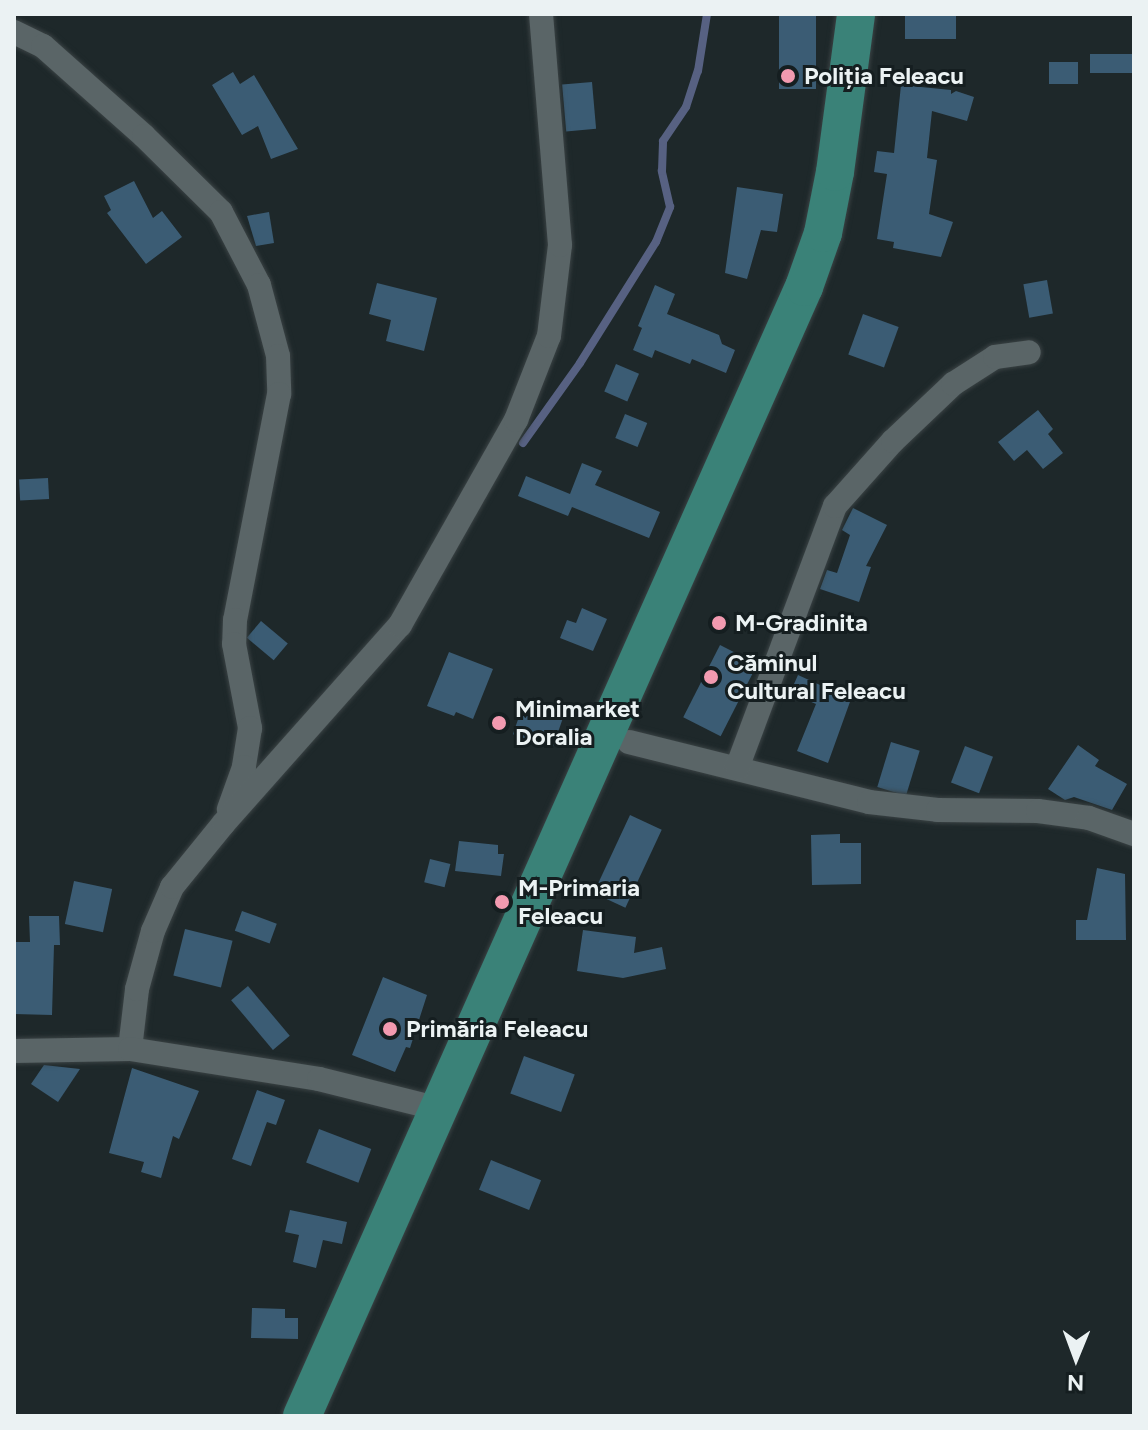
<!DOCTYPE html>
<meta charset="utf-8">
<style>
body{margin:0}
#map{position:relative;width:1148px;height:1430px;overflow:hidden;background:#1e282a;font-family:Figtree,sans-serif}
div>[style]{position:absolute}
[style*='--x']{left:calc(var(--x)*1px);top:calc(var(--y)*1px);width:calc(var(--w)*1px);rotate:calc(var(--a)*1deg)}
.stream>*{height:8px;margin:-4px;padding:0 4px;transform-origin:4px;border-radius:4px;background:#576182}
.building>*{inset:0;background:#3b5c74;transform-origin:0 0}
.roads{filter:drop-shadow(0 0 2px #3a4244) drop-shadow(0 0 2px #3a4244)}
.street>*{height:24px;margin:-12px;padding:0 12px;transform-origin:12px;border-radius:12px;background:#5a6567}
.primary>*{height:38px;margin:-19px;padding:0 19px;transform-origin:19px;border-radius:19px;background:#3a8278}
.dots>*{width:22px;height:22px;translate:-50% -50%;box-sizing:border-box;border:4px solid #151e20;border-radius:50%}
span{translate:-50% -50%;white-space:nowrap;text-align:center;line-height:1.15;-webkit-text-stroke:6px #151e20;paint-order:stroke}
.poi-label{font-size:24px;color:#ebf2f3;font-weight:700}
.left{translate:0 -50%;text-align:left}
.frame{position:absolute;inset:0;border:16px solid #ebf2f3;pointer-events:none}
.north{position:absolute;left:1036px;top:1318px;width:80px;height:80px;-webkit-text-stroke:6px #151e20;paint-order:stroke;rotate:181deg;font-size:22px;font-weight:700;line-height:32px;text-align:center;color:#ebf2f3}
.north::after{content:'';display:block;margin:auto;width:28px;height:36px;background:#ebf2f3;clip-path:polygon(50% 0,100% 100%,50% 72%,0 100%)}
</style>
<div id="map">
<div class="stream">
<i style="--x:523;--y:443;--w:98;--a:-54.5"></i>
<i style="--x:580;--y:363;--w:143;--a:-57.9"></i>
<i style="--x:656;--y:242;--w:38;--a:-68"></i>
<i style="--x:670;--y:207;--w:37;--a:-103"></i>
<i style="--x:662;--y:171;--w:30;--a:-88"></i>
<i style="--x:663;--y:141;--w:41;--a:-55.9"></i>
<i style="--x:686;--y:107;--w:38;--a:-72"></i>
<i style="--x:698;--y:71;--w:58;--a:-81"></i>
</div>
<div class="building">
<i style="left:779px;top:14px;width:37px;height:75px"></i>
<i style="left:905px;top:14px;width:51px;height:25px"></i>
<i style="left:1134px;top:54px;width:19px;height:44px;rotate:90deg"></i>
<i style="left:1049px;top:62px;width:29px;height:22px"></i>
<i style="clip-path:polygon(233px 72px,240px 84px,254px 75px,298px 149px,271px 159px,258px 126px,242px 135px,212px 85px)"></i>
<i style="left:592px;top:82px;width:47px;height:30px;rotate:85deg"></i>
<i style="clip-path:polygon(901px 85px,951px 90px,951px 94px,956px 91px,974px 97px,967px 121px,932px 111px,927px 158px,937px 160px,929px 214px,953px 222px,941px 257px,893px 248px,894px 242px,877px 239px,887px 174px,874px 172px,877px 151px,894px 153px)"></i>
<i style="clip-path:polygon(134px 181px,153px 218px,162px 211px,182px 237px,146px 264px,107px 213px,111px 210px,104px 196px)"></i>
<i style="clip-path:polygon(737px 187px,783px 194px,777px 232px,761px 230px,747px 279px,725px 273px)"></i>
<i style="clip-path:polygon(269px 212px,274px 243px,256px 246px,247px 216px)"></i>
<i style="left:1047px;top:280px;width:34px;height:24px;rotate:80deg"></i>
<i style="clip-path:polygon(377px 283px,437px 298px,424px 351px,386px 341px,391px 320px,369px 314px)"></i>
<i style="clip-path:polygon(655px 285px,675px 294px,667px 314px,719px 335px,722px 344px,735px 350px,726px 373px,692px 359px,690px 364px,655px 350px,652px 358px,633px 350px,642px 328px,638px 326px)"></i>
<i style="left:863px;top:314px;width:38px;height:43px;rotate:20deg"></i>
<i style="left:616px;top:364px;width:25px;height:30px;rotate:23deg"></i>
<i style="clip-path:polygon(1038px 410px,1053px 429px,1048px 434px,1063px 453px,1043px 469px,1027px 450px,1014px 461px,998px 442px)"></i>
<i style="left:625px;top:414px;width:24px;height:26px;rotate:22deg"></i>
<i style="clip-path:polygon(582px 463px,602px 471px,595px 485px,660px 512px,649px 538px,572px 507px,568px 516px,518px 496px,526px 476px,570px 494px)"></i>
<i style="left:48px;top:478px;width:21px;height:29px;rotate:87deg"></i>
<i style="clip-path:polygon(853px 508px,887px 525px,866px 566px,871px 567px,859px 602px,820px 589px,827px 570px,837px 573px,850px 535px,842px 530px)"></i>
<i style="clip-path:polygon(582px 608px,607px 619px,593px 651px,560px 638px,567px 620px,576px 623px)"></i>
<i style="left:261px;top:621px;width:35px;height:22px;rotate:40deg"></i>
<i style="left:720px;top:645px;width:42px;height:81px;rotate:27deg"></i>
<i style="clip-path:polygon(449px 652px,493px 669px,473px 719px,456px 712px,454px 716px,427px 706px)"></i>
<i style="clip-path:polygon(798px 675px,851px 699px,828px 763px,797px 751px,816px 704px,790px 693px)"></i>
<i style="left:524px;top:702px;width:42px;height:34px;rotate:19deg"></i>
<i style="left:891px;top:742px;width:30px;height:47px;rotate:17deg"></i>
<i style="clip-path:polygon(1078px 745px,1099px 760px,1095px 766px,1127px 784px,1112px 810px,1074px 797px,1065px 800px,1048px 789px)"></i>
<i style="left:965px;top:746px;width:30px;height:39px;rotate:21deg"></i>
<i style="left:630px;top:815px;width:35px;height:86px;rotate:25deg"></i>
<i style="clip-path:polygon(840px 834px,840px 843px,861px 843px,861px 884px,812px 885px,811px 835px)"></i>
<i style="clip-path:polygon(459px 841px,498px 845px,498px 854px,504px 854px,501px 876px,455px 871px)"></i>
<i style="left:430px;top:859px;width:21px;height:24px;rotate:14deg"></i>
<i style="clip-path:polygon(1097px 868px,1125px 874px,1126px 940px,1076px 940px,1076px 920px,1087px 920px)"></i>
<i style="left:74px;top:881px;width:39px;height:44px;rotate:12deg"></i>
<i style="left:242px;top:911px;width:37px;height:21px;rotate:20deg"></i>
<i style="clip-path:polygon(29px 916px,59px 916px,60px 945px,54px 945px,52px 1015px,14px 1014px,14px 942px,30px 942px)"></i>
<i style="left:185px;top:929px;width:49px;height:48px;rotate:14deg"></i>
<i style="clip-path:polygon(583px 930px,636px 937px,634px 953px,662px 947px,666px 969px,623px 978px,577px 971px)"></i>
<i style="clip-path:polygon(383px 977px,427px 995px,410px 1048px,406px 1047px,395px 1072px,352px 1055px)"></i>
<i style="left:248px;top:986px;width:65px;height:22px;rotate:50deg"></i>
<i style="left:524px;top:1056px;width:54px;height:40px;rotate:20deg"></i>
<i style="clip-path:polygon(44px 1065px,80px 1069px,58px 1102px,31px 1084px)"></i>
<i style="clip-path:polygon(132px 1068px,199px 1091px,179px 1139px,173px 1136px,161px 1178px,141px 1172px,144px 1162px,109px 1153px)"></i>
<i style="clip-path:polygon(257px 1090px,285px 1100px,276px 1125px,267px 1122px,251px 1166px,232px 1159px)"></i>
<i style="left:319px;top:1129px;width:56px;height:36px;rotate:21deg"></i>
<i style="left:491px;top:1160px;width:54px;height:32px;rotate:22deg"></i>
<i style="clip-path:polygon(290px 1210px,347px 1222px,342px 1244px,323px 1240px,316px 1268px,293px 1262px,299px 1235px,285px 1232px)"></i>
<i style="clip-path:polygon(252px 1308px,285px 1309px,285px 1318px,298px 1318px,298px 1339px,251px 1338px)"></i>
</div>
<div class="roads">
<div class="street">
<i style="--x:14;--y:32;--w:32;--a:26"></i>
<i style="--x:43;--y:46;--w:135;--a:41.7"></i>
<i style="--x:144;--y:136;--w:108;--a:44.6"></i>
<i style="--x:221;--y:212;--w:82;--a:62.5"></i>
<i style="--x:259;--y:285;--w:73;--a:75"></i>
<i style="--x:278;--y:356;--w:38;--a:88"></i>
<i style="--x:279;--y:394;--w:230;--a:101"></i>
<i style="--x:235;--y:620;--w:24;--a:92"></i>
<i style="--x:234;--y:644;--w:86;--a:79.2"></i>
<i style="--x:250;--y:728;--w:39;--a:99"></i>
<i style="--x:244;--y:767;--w:45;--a:109.7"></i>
<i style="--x:629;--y:742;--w:247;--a:14"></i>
<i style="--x:869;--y:802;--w:69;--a:6.6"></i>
<i style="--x:938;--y:810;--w:100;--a:0.6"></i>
<i style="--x:1038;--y:811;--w:51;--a:7.8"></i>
<i style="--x:1089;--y:818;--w:48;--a:19.6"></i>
<i style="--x:737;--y:768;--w:280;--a:-69.5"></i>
<i style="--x:835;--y:506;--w:87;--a:-48.3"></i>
<i style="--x:893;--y:441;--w:83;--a:-43.5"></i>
<i style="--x:953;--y:384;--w:50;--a:-32.7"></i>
<i style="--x:995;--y:357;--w:34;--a:-8"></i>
<i style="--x:130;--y:1049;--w:60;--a:-83.3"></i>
<i style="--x:137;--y:989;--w:60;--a:-74.6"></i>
<i style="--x:153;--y:931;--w:48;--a:-66.6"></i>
<i style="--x:172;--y:887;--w:82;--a:-50.9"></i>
<i style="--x:224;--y:823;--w:265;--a:-48.4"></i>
<i style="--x:400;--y:625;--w:236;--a:-60.5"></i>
<i style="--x:516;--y:420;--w:90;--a:-68.6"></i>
<i style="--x:549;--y:336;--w:92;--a:-83.1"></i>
<i style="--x:560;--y:245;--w:232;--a:-94.7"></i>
<i style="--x:14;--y:1051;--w:116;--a:-1"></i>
<i style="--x:130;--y:1049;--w:191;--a:9"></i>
<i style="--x:319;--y:1079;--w:124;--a:14"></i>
</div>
<div class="primary">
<i style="--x:302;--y:1416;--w:1236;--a:-66.03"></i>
<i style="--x:804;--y:287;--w:57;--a:-70.6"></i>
<i style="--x:823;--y:233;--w:62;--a:-78.9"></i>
<i style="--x:835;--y:172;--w:159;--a:-82.4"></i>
</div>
</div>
<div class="dots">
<i style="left:788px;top:76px;background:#f29ab0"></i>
<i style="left:719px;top:623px;background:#f29ab0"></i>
<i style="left:711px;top:677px;background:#f29ab0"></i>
<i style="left:499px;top:723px;background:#f29ab0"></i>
<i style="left:502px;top:902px;background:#f29ab0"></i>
<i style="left:390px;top:1029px;background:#f29ab0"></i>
</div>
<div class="poi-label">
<span class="left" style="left:804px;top:76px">Poliția Feleacu</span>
<span class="left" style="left:735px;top:623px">M-Gradinita</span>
<span class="left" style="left:727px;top:677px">Căminul<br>Cultural Feleacu</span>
<span class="left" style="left:515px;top:723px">Minimarket<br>Doralia</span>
<span class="left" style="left:518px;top:902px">M-Primaria<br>Feleacu</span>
<span class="left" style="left:406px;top:1029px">Primăria Feleacu</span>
</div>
<div class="frame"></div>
<div class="north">N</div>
</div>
